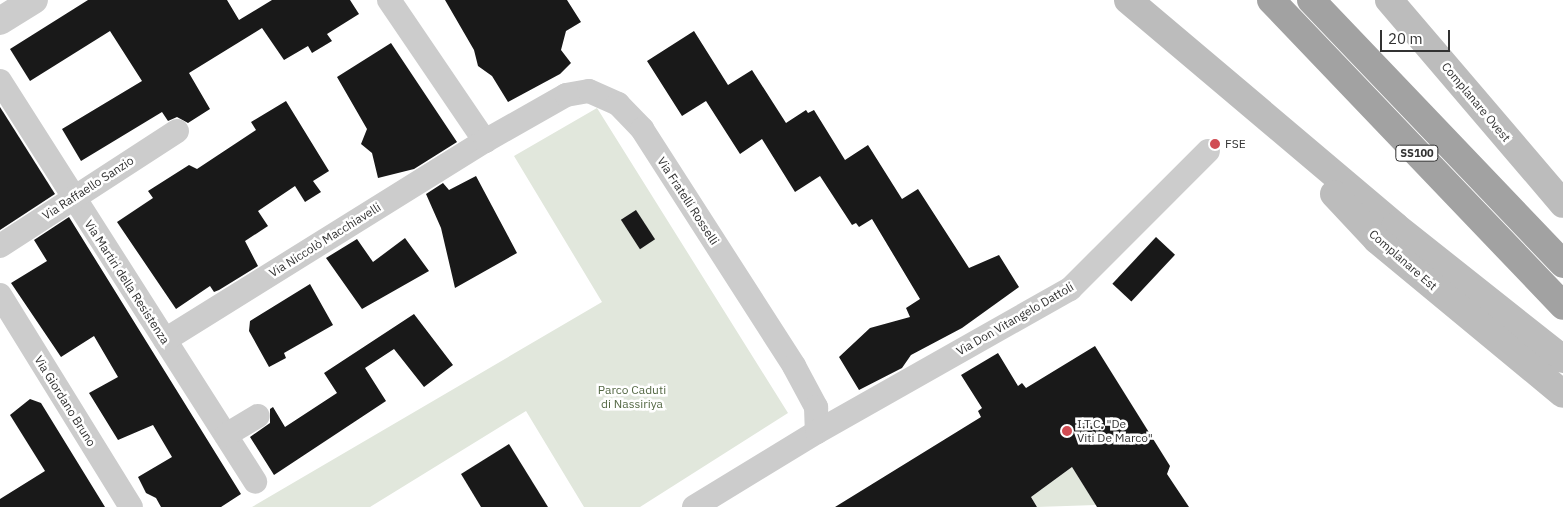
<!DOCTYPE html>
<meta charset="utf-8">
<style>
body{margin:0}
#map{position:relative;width:1563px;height:507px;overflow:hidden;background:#fff;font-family:"IBM Plex Sans",sans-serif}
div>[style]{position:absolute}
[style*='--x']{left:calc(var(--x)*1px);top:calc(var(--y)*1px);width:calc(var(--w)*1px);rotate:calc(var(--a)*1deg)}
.green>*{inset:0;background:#e1e7dc}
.building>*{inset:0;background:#191919;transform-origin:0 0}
.minor>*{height:24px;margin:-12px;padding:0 12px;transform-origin:12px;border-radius:12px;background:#ccc}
.tertiary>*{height:28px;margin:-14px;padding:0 14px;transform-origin:14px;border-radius:14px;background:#ccc}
.secondary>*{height:28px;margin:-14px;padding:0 14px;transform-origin:14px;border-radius:14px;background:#bcbcbc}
.trunk>*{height:28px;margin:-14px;padding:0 14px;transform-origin:14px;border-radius:14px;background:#a2a2a2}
.dots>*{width:14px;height:14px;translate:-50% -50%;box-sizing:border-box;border:2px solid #fff;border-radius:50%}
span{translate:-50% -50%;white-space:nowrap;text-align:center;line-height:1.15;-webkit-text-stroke:5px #fff;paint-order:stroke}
.shield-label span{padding:1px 4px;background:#fff;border:1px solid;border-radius:4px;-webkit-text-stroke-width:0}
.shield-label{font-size:11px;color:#323232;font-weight:700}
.street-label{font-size:12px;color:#323232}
.poi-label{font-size:12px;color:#323232}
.left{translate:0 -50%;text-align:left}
.park-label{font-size:12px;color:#546844}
.scale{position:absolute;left:1380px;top:30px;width:70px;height:22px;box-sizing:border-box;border:2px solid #323232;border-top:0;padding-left:6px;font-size:15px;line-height:18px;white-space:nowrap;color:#323232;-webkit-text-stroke:4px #fff;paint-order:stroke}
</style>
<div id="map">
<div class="green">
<i style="clip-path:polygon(597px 108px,788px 413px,640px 507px,584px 507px,526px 411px,370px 507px,252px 507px,602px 302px,514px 156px)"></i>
<i style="clip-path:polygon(1072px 467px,1096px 505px,1037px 507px,1031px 497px)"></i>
</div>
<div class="building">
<i style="clip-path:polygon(88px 0,227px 0,239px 20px,272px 0,350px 0,359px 14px,327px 34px,332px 41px,312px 53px,308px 46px,284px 60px,262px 28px,189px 73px,210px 109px,188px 123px,177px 117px,168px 121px,162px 112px,81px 161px,62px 129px,142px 81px,110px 31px,30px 81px,10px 49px)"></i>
<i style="clip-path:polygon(445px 0,567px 0,581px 22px,566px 31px,561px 50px,571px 63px,560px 74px,508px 102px,492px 76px,478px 66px,474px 50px)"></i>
<i style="clip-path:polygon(694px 31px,728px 85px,752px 70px,786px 123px,806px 110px,808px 113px,814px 110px,845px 160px,868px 145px,902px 199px,918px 189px,969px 268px,999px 255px,1019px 287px,962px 328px,911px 355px,902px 368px,859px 390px,839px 357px,870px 328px,910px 317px,906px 308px,920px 299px,872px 219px,859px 227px,856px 223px,852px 225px,820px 176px,795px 192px,762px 139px,740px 154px,706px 101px,682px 116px,647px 61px)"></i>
<i style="clip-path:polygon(391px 43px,457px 142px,414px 169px,378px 178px,372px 153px,361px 144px,367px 129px,337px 77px)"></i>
<i style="clip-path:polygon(286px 101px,329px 171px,313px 181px,321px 192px,305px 202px,295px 186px,258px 211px,268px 226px,245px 241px,258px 266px,219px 290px,214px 292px,210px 286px,176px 309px,117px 222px,153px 198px,148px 191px,189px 165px,197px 169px,256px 130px,251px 122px)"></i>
<i style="clip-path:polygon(0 107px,55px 194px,0 230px)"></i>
<i style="clip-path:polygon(476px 176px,517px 253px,455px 288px,441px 228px,426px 194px,443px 183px,449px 190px)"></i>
<i style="left:636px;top:210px;width:35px;height:18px;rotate:57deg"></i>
<i style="clip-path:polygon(69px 217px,241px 494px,221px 507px,161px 507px,156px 498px,146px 493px,138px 477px,172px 457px,153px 425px,118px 440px,89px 393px,118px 377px,94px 336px,61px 357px,11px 283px,47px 261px,34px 240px)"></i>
<i style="left:1156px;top:237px;width:26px;height:64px;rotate:43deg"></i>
<i style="clip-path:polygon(405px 238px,429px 271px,362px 309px,326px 258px,357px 239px,373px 262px)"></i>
<i style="clip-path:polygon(310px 284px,333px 325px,284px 353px,286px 358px,269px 367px,249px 331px,250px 321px)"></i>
<i style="clip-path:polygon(414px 314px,453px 365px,424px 387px,394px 349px,365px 368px,386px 401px,274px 475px,250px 437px,270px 423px,270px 409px,273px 407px,285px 427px,337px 393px,324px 373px)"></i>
<i style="clip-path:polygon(1095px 346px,1170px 466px,1167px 474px,1189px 507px,1097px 507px,1072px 467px,1031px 497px,1037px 507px,835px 507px,981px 417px,978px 411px,982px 408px,961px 375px,998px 353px,1018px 386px,1022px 383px,1026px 388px)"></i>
<i style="clip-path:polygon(30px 399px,41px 403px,105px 507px,0 507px,0 499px,45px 471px,10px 415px)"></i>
<i style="clip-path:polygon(509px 444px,548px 507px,481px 507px,461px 474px)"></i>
</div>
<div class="minor">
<i style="--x:389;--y:0;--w:171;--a:55.8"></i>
<i style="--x:0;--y:81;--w:475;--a:57.5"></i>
<i style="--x:0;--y:246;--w:211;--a:-33"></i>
<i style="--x:0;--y:295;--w:249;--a:58.3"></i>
<i style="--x:165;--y:340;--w:377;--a:-31.9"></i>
<i style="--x:485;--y:141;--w:93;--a:-29.6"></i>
<i style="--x:566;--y:95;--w:23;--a:-10"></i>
<i style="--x:589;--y:91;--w:32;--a:24"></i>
<i style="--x:618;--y:104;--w:35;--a:46"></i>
<i style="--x:642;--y:129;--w:282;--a:57.3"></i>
<i style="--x:794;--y:366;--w:47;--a:61.8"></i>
<i style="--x:816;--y:407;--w:25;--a:88"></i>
<i style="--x:226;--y:435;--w:37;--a:-31"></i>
<i style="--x:694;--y:507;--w:144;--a:-31.4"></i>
<i style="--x:817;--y:432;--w:291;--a:-29.5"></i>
<i style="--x:1070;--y:289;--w:195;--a:-45"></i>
</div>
<div class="tertiary">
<i style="--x:0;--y:21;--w:40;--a:-32"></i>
</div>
<div class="secondary">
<i style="--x:1128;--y:0;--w:350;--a:40.2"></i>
<i style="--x:1395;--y:226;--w:214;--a:38.4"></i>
<i style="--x:1389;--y:0;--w:268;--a:49.5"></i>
<i style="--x:1334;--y:194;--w:63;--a:46.9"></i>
<i style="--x:1377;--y:240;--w:241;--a:39.6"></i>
</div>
<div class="trunk">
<i style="--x:1271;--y:0;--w:423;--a:46.3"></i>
<i style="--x:1311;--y:0;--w:365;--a:46.3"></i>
</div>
<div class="dots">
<i style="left:1215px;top:144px;background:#d04c53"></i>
<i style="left:1067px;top:431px;background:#d04c53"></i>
</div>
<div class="shield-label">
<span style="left:1417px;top:153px">SS100</span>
</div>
<div class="street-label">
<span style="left:1476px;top:102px;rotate:50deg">Complanare Ovest</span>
<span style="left:88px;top:188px;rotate:-33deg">Via Raffaello Sanzio</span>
<span style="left:688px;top:201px;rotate:57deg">Via Fratelli Rosselli</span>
<span style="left:325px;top:240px;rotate:-32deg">Via Niccolò Macchiavelli</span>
<span style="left:1403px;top:260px;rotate:41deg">Complanare Est</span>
<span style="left:127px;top:282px;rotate:57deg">Via Martiri della Resistenza</span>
<span style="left:1015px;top:319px;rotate:-30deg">Via Don Vitangelo Dattoli</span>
<span style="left:65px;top:401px;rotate:58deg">Via Giordano Bruno</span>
</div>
<div class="poi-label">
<span class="left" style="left:1225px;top:144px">FSE</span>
<span class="left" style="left:1077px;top:431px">I.T.C. "De<br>Viti De Marco"</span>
</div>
<div class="park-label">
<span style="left:632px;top:397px">Parco Caduti<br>di Nassiriya</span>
</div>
<div class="scale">20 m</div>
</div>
